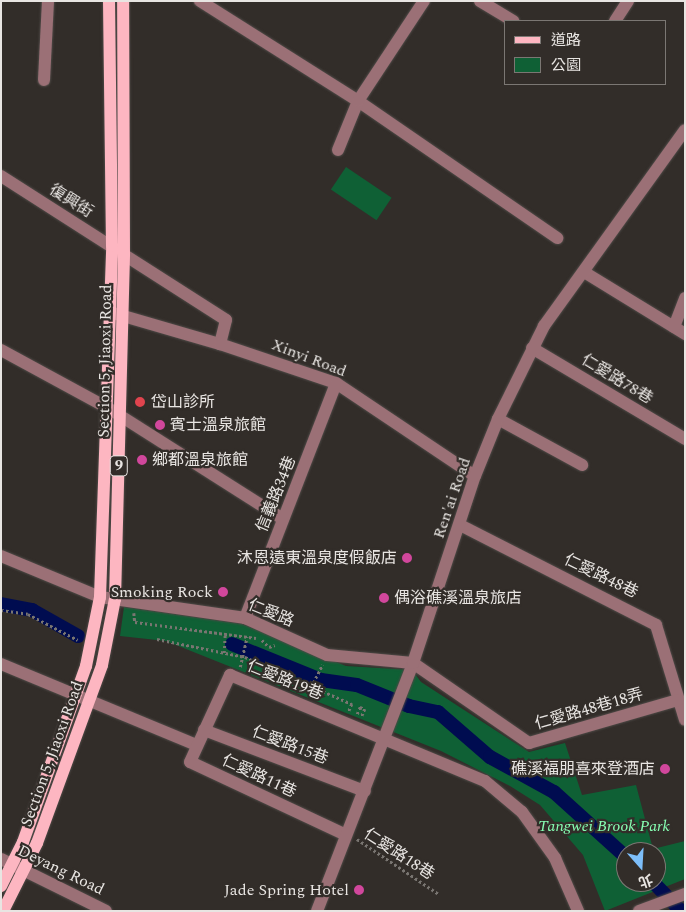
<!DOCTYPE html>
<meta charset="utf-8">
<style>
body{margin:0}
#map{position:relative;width:686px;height:912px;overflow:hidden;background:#322d29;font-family:Spectral,"Noto Sans TC",serif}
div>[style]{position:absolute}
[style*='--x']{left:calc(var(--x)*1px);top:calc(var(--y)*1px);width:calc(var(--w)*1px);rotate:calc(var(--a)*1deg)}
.green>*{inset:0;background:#0f6035;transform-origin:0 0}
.canal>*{height:14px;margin:-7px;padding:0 7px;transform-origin:7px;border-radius:7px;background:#000c50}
.path>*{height:2.5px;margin-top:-1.25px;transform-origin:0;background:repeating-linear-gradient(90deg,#797571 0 2.5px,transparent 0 5px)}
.roads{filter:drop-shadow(0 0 1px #4f4a47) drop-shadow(0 0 1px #4f4a47)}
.minor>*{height:12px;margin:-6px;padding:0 6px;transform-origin:6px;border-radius:6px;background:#9b7076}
.major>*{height:12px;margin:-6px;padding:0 6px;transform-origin:6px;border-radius:6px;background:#fdb6c1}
.dots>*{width:14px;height:14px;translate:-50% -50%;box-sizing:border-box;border:2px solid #322d29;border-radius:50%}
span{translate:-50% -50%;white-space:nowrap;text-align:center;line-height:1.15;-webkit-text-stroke:4.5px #322d29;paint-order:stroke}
.shield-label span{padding:1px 4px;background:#322d29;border:1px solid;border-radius:4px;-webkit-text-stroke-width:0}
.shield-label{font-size:15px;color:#e8e5e2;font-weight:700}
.street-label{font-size:16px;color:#e8e5e2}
.poi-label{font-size:16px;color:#e8e5e2}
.left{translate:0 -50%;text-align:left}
.right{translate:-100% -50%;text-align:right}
.park-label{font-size:16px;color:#87ffb3;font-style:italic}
.frame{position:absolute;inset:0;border:2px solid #e8e5e2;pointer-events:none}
.legend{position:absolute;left:504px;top:20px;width:162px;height:65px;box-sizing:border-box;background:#322d29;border:1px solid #7b7773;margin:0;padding:6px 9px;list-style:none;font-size:15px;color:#e8e5e2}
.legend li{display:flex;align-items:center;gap:10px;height:25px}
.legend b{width:25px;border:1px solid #7b7773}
.north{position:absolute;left:616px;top:842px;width:50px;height:50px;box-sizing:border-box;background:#322d29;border:1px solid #7b7773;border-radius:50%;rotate:161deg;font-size:14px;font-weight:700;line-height:20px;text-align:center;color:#e8e5e2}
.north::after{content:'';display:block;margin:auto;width:18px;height:22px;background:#7dbef9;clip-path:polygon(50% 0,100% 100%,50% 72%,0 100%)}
</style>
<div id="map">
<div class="green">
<i style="left:346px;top:167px;width:55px;height:27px;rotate:34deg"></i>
<i style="clip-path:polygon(evenodd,124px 607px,242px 624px,346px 666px,412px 670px,421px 682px,529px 752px,565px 743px,582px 795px,636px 785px,653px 849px,685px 841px,685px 879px,605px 911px,583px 855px,540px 805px,510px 786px,441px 751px,166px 641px,120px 636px,124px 607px,626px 852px,656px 852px,656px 882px,626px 882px,626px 852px)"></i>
</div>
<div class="canal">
<i style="--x:1;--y:604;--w:32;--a:11"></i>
<i style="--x:32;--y:610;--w:53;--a:29.5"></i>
<i style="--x:232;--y:644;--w:96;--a:22"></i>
<i style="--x:321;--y:680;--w:36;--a:8"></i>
<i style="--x:357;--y:685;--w:56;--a:22"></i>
<i style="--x:409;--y:706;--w:30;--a:12"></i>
<i style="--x:438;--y:712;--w:69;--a:40.9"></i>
<i style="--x:490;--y:757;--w:73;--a:28.7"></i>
<i style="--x:554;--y:792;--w:97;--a:42.1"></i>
<i style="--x:653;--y:882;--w:40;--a:46"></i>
</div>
<div class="path">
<i style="--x:1;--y:610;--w:27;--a:8"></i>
<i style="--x:28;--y:614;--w:56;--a:27.5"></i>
<i style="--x:134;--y:613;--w:9;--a:84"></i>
<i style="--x:135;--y:622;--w:122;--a:7.5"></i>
<i style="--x:157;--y:639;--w:90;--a:11.6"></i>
<i style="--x:245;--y:657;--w:117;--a:23.7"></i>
<i style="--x:352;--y:704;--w:8;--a:113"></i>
<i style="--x:262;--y:640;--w:10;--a:45"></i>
<i style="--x:269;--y:647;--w:6;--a:-18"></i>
<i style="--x:224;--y:653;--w:18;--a:-87"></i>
<i style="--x:240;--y:667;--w:31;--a:-77"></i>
<i style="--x:311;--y:687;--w:25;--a:-63"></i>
<i style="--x:357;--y:714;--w:8;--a:-67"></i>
<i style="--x:360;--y:707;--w:5;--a:22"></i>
<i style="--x:365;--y:709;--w:8;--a:113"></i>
<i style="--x:357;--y:839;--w:99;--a:33.9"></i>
</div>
<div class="roads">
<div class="minor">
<i style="--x:200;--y:1;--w:187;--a:32.3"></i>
<i style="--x:358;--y:101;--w:242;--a:34.5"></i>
<i style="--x:480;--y:1;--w:39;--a:31"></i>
<i style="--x:615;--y:21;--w:24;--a:-57"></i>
<i style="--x:44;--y:80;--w:79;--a:-87.1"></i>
<i style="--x:338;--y:150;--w:53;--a:-67.8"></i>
<i style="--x:358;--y:101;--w:120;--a:-56.6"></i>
<i style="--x:1;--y:176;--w:267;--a:32.6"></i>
<i style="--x:226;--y:320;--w:25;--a:104"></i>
<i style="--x:584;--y:272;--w:119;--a:31.5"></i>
<i style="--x:113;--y:313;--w:111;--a:16.2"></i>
<i style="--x:220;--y:344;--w:122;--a:18.6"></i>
<i style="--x:336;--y:383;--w:167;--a:33.8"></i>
<i style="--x:674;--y:327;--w:31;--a:-69"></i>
<i style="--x:532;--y:348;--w:178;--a:30.7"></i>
<i style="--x:1;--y:350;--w:122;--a:28.5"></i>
<i style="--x:108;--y:408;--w:207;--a:32.4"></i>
<i style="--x:498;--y:419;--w:96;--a:28.7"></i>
<i style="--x:460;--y:525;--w:220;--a:27"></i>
<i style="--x:656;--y:625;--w:99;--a:73"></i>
<i style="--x:1;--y:556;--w:107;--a:22.5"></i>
<i style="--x:100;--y:597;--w:147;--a:8.2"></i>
<i style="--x:245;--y:618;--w:90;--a:24.3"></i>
<i style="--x:327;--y:655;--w:86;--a:5.3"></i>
<i style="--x:413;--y:663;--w:141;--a:34.6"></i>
<i style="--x:529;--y:743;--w:155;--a:-16.1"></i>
<i style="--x:245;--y:618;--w:252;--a:-68.8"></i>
<i style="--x:1;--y:664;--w:212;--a:22.5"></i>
<i style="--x:204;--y:730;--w:172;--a:20.8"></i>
<i style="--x:346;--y:835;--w:172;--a:-154.9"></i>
<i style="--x:190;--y:762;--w:96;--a:-65.3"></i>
<i style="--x:230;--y:675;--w:276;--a:22.6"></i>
<i style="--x:485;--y:781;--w:48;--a:40"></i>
<i style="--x:522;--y:812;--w:57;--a:54.3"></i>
<i style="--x:555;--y:858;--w:58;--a:66.5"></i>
<i style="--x:1;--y:859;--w:117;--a:26.3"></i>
<i style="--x:317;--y:911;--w:266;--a:-68.8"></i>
<i style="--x:413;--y:663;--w:197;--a:-71.7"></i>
<i style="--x:475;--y:476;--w:61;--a:-68"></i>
<i style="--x:498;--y:419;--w:104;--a:-63.7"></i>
<i style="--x:544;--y:326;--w:241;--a:-54.3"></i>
<i style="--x:639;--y:911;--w:49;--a:-20.3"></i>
</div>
<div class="major">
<i style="--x:1;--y:886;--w:49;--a:-63.4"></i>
<i style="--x:23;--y:842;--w:187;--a:-70.3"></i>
<i style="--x:86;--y:666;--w:70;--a:-78.5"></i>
<i style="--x:100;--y:597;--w:351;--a:-88"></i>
<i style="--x:112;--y:246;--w:245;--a:-90.7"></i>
<i style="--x:3;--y:911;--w:76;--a:-63.4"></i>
<i style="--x:37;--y:843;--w:189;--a:-69.9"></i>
<i style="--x:102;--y:665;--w:67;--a:-78.9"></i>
<i style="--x:115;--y:599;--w:345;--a:-88.5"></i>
<i style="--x:124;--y:254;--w:253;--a:-90.2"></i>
</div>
</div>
<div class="dots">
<i style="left:140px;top:402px;background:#e0444e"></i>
<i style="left:160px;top:425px;background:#d1479c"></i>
<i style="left:142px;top:460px;background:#d1479c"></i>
<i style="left:407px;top:558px;background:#d1479c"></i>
<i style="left:223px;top:592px;background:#d1479c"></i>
<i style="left:384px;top:598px;background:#d1479c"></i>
<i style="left:665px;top:769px;background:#d1479c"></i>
<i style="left:359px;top:890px;background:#d1479c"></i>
</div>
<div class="shield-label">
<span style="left:119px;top:466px">9</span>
</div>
<div class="street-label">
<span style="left:71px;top:201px;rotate:32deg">復興街</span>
<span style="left:309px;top:358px;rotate:21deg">Xinyi Road</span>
<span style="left:105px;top:361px;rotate:-89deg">Section 5, Jiaoxi Road</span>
<span style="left:617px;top:379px;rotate:31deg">仁愛路78巷</span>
<span style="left:276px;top:494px;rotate:-68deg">信義路34巷</span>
<span style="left:452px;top:498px;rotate:-71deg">Ren'ai Road</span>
<span style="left:601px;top:576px;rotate:26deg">仁愛路48巷</span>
<span style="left:271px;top:613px;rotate:22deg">仁愛路</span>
<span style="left:285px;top:680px;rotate:22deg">仁愛路19巷</span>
<span style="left:589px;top:709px;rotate:-16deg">仁愛路48巷18弄</span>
<span style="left:290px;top:745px;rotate:21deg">仁愛路15巷</span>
<span style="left:52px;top:754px;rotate:-70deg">Section 5, Jiaoxi Road</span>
<span style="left:259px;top:776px;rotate:25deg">仁愛路11巷</span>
<span style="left:399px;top:854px;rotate:33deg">仁愛路18巷</span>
<span style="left:61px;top:870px;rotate:26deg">Deyang Road</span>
</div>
<div class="poi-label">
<span class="left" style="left:151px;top:402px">岱山診所</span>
<span class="left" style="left:170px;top:425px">賓士溫泉旅館</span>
<span class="left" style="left:152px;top:460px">鄉都溫泉旅館</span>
<span class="right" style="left:397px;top:558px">沐恩遠東溫泉度假飯店</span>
<span class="right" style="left:213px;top:592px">Smoking Rock</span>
<span class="left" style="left:394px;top:598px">偶浴礁溪溫泉旅店</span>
<span class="right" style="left:655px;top:769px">礁溪福朋喜來登酒店</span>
<span class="right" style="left:349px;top:890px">Jade Spring Hotel</span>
</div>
<div class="park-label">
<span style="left:604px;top:826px">Tangwei Brook Park</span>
</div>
<div class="frame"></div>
<ul class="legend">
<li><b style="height:6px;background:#fdb6c1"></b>道路</li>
<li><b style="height:14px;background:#0f6035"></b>公園</li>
</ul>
<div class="north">北</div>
</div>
